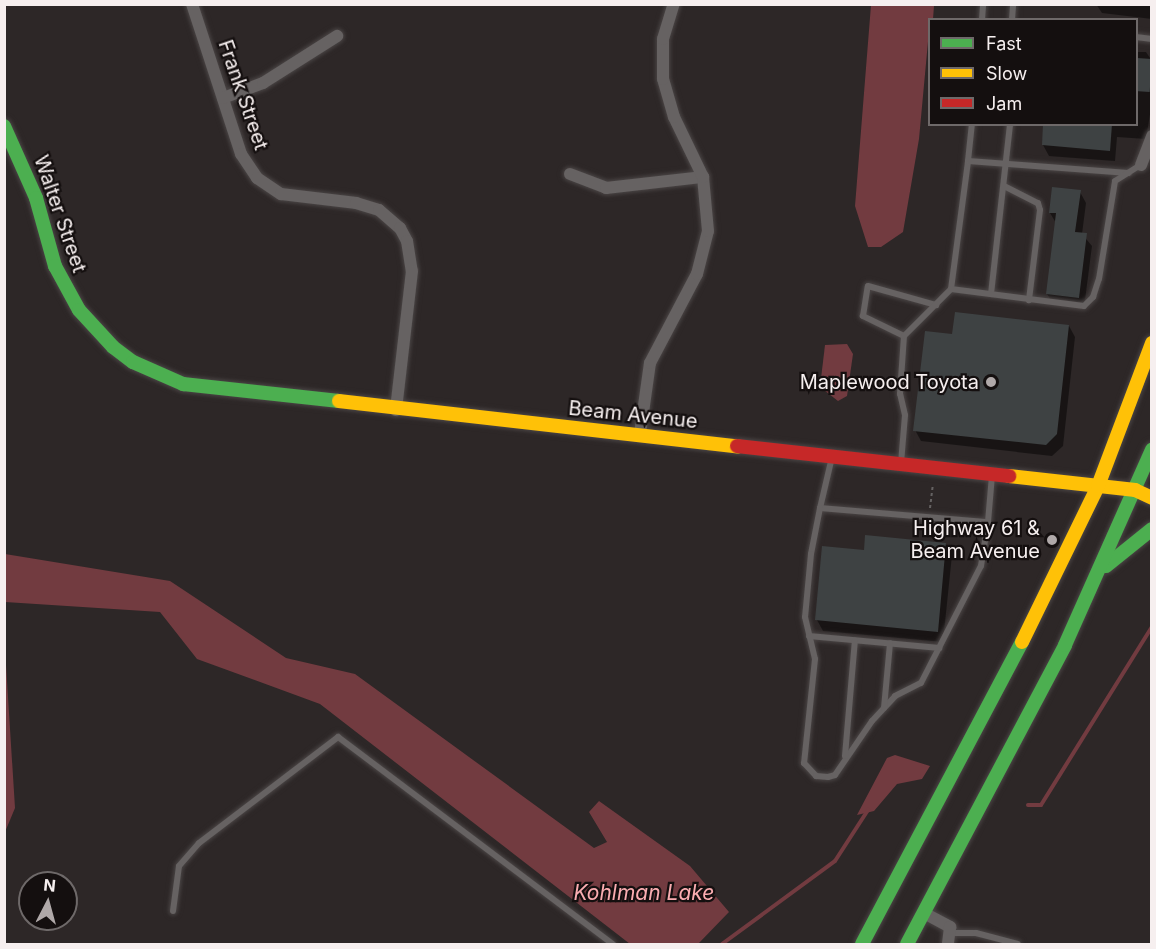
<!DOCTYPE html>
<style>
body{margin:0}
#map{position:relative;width:1156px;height:949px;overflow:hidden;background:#2d2727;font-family:Inter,sans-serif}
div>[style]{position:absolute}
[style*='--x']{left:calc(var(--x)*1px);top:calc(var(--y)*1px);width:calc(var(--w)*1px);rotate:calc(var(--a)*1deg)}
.water>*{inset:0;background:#723b40}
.shadow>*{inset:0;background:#0007}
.stream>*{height:4px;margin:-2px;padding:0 2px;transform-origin:2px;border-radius:2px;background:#723b40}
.building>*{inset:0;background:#3e4243;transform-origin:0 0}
.path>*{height:2px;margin-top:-1px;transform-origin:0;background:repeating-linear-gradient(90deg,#656262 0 3px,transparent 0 6px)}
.roads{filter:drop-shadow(0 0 2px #4a4545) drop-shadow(0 0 2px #4a4545)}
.lane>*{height:6px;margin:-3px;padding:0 3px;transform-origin:3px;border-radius:3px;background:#666262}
.street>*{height:12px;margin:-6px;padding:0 6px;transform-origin:6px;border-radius:6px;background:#666262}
.fast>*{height:14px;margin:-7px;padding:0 7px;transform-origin:7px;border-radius:7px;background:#4caf50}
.slow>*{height:14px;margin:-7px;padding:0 7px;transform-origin:7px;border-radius:7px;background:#ffc107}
.jam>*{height:14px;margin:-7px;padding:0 7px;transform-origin:7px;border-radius:7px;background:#c62828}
.dots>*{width:16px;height:16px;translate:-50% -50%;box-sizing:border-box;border:3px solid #140f0f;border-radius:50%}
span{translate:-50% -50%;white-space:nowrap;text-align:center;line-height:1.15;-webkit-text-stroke:4.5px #140f0f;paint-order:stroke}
.street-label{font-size:20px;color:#f6efef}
.poi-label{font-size:20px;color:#f6efef}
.right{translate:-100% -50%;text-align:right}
.water-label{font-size:21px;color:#faadb1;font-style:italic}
.frame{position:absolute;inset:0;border:6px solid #f6efef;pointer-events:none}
.legend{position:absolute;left:928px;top:18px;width:210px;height:108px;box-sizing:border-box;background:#140f0f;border:2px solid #6e6969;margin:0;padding:8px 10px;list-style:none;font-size:18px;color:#f6efef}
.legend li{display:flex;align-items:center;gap:12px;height:30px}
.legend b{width:30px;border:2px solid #6e6969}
.north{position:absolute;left:18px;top:871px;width:60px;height:60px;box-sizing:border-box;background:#140f0f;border:2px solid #6e6969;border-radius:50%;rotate:6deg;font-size:16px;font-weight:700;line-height:24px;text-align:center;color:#f6efef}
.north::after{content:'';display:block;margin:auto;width:21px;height:27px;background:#b0a9a9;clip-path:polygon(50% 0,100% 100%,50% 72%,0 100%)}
</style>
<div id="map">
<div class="water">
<i style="clip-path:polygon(871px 5px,934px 6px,933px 19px,930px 20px,919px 139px,903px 232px,881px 247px,868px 247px,855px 206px)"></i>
<i style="clip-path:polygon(847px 344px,853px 354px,847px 396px,838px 401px,820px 387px,825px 345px)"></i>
<i style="clip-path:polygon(5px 554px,170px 581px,286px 658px,355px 674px,594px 848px,607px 842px,589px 812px,599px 801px,690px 866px,729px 912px,698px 944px,630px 944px,320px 704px,197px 659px,160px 612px,5px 602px)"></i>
<i style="clip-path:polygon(4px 633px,15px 808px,5px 832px,4px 832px)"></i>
<i style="clip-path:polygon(895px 755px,930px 766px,922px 779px,897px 784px,874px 811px,857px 815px,887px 758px)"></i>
</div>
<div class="shadow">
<i style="clip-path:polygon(1096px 4px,1152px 4px,1152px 19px,1102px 13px)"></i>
<i style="clip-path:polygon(1136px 52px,1146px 52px,1152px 61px,1152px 102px,1146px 139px,1117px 137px,1115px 161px,1049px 156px,1043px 145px,1045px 124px,1136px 124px)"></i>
<i style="clip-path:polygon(1053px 189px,1080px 192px,1086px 203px,1082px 234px,1092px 246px,1084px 308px,1054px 305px,1047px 294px,1056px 223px,1050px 213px)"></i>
<i style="clip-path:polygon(1069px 326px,1075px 337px,1063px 446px,1052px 456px,921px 441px,915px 430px,954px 335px)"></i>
<i style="clip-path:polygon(945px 545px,952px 555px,943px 642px,823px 631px,817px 620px,865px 551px)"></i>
</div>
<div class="stream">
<i style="--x:1028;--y:805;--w:13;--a:0"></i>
<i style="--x:1041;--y:805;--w:210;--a:-58.1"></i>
<i style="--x:722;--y:944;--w:140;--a:-36.3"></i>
<i style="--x:835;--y:861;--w:61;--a:-57.1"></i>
</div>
<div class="building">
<i style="left:1137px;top:58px;width:15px;height:33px;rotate:4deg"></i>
<i style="clip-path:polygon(1043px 124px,1112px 124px,1110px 151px,1042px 145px)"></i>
<i style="clip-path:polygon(1052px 187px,1081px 190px,1075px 232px,1087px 233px,1079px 298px,1046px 294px,1056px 213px,1049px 213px)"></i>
<i style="clip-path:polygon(955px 312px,1069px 325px,1057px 434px,1046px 445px,913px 431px,925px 331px,952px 334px)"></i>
<i style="clip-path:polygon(865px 535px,946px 543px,938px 632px,815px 620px,822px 546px,864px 550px)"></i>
</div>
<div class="path">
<i style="--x:930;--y:508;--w:24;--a:-83"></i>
</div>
<div class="roads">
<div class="lane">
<i style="--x:982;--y:20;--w:16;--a:-86"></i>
<i style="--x:1012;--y:20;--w:16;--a:-86"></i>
<i style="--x:1136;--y:37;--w:16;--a:7"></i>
<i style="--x:968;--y:161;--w:37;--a:-84"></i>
<i style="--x:1004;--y:186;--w:38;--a:27"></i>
<i style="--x:1038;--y:203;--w:7;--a:74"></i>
<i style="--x:1040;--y:210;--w:91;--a:97"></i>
<i style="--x:951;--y:289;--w:129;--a:-82.4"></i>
<i style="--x:968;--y:161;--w:161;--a:4.3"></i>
<i style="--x:991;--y:294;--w:171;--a:-83.6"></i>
<i style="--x:904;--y:336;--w:46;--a:-154"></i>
<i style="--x:863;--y:316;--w:30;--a:-81"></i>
<i style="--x:868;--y:286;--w:71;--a:15.6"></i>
<i style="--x:832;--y:457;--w:52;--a:103.2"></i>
<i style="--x:820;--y:508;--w:169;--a:4.8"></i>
<i style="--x:988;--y:522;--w:47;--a:-85.1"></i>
<i style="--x:901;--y:463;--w:48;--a:-85.2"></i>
<i style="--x:905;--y:415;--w:22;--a:-103"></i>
<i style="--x:900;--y:394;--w:58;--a:-86.1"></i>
<i style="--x:904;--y:336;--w:66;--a:-45"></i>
<i style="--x:951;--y:289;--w:134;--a:7.3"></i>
<i style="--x:1084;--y:306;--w:13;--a:-45"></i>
<i style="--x:1093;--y:297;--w:19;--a:-72"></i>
<i style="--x:1099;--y:279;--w:99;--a:-80.7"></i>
<i style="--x:1115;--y:181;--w:31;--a:-32"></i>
<i style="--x:820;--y:508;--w:47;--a:101.1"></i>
<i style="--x:811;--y:554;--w:63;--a:95.4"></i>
<i style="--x:805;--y:617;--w:43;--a:76.6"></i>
<i style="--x:815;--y:659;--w:105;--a:96"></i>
<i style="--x:804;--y:763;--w:18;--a:47"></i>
<i style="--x:816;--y:776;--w:12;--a:5"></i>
<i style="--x:828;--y:777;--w:7;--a:-16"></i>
<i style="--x:835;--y:775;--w:65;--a:-55.6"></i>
<i style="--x:872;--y:721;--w:34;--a:-47"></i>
<i style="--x:895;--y:696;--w:29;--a:-27"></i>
<i style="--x:921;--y:683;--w:131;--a:-62.9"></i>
<i style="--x:981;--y:566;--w:45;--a:-81"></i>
<i style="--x:809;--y:636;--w:131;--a:5.3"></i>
<i style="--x:884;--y:708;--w:65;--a:-84.7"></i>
<i style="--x:845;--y:756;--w:116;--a:-85.1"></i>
<i style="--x:173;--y:911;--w:45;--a:-82.4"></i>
<i style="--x:179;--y:866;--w:30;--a:-49"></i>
<i style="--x:199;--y:843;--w:175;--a:-37.3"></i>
<i style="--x:338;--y:737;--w:344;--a:37"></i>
<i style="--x:952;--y:933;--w:24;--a:0"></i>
<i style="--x:976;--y:933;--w:43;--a:14.7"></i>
</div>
<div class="street">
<i style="--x:192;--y:4;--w:158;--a:71.9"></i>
<i style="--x:241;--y:154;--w:29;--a:56"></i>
<i style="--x:257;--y:178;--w:29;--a:34"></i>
<i style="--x:281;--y:194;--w:76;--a:6.8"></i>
<i style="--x:356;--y:203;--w:24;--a:17"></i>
<i style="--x:379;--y:210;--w:28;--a:41"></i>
<i style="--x:400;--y:228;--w:15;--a:62"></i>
<i style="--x:407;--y:241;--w:30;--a:81"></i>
<i style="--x:412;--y:271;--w:140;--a:96.6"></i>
<i style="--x:223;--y:98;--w:43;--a:-20.6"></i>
<i style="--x:263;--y:83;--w:88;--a:-32.4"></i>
<i style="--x:1141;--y:165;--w:31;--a:-69"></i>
<i style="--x:570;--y:174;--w:39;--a:21"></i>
<i style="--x:606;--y:188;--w:98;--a:-6.5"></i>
<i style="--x:640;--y:434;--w:72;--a:-82"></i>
<i style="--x:650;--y:363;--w:101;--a:-62.2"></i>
<i style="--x:697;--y:274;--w:44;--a:-75.7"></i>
<i style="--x:708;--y:231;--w:54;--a:-95.3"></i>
<i style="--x:703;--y:177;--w:67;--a:-115.8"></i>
<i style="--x:674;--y:117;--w:40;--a:-106"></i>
<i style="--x:663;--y:79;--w:40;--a:-90"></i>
<i style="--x:663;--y:39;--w:37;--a:-73"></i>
<i style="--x:924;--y:913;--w:30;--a:28"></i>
<i style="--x:950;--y:927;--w:17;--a:97"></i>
</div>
<div class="fast">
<i style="--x:4;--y:126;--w:79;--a:66"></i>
<i style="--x:36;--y:198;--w:71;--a:74.4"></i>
<i style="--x:55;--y:266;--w:50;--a:61.4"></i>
<i style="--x:79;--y:310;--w:50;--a:47.4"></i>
<i style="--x:113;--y:347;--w:25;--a:37"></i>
<i style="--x:133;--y:362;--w:55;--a:23.7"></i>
<i style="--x:183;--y:384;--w:157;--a:6.2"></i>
<i style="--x:1106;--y:566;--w:59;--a:-38.8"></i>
<i style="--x:862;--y:944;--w:342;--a:-62.1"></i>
<i style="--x:907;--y:944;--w:338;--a:-62.1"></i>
<i style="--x:1065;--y:645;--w:214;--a:-66"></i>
</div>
<div class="slow">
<i style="--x:339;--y:401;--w:401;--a:6.5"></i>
<i style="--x:1009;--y:476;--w:127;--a:6.3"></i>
<i style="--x:1135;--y:490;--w:19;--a:25"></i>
<i style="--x:1022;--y:642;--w:174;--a:-64"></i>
<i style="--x:1098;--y:486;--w:153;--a:-69.3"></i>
</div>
<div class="jam">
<i style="--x:737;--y:446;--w:274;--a:6.3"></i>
</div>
</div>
<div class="dots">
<i style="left:991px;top:382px;background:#b0a9a9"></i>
<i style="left:1052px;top:540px;background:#b0a9a9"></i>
</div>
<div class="street-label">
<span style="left:243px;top:95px;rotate:71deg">Frank Street</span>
<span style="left:60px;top:214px;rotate:71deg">Walter Street</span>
<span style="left:633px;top:415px;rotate:6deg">Beam Avenue</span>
</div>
<div class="poi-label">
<span class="right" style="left:979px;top:382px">Maplewood Toyota</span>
<span class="right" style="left:1040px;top:540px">Highway 61 &amp;<br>Beam Avenue</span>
</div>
<div class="water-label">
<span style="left:644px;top:893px">Kohlman Lake</span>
</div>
<div class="frame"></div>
<ul class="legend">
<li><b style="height:8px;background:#4caf50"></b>Fast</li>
<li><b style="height:8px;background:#ffc107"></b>Slow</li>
<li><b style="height:8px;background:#c62828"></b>Jam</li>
</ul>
<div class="north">N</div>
</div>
